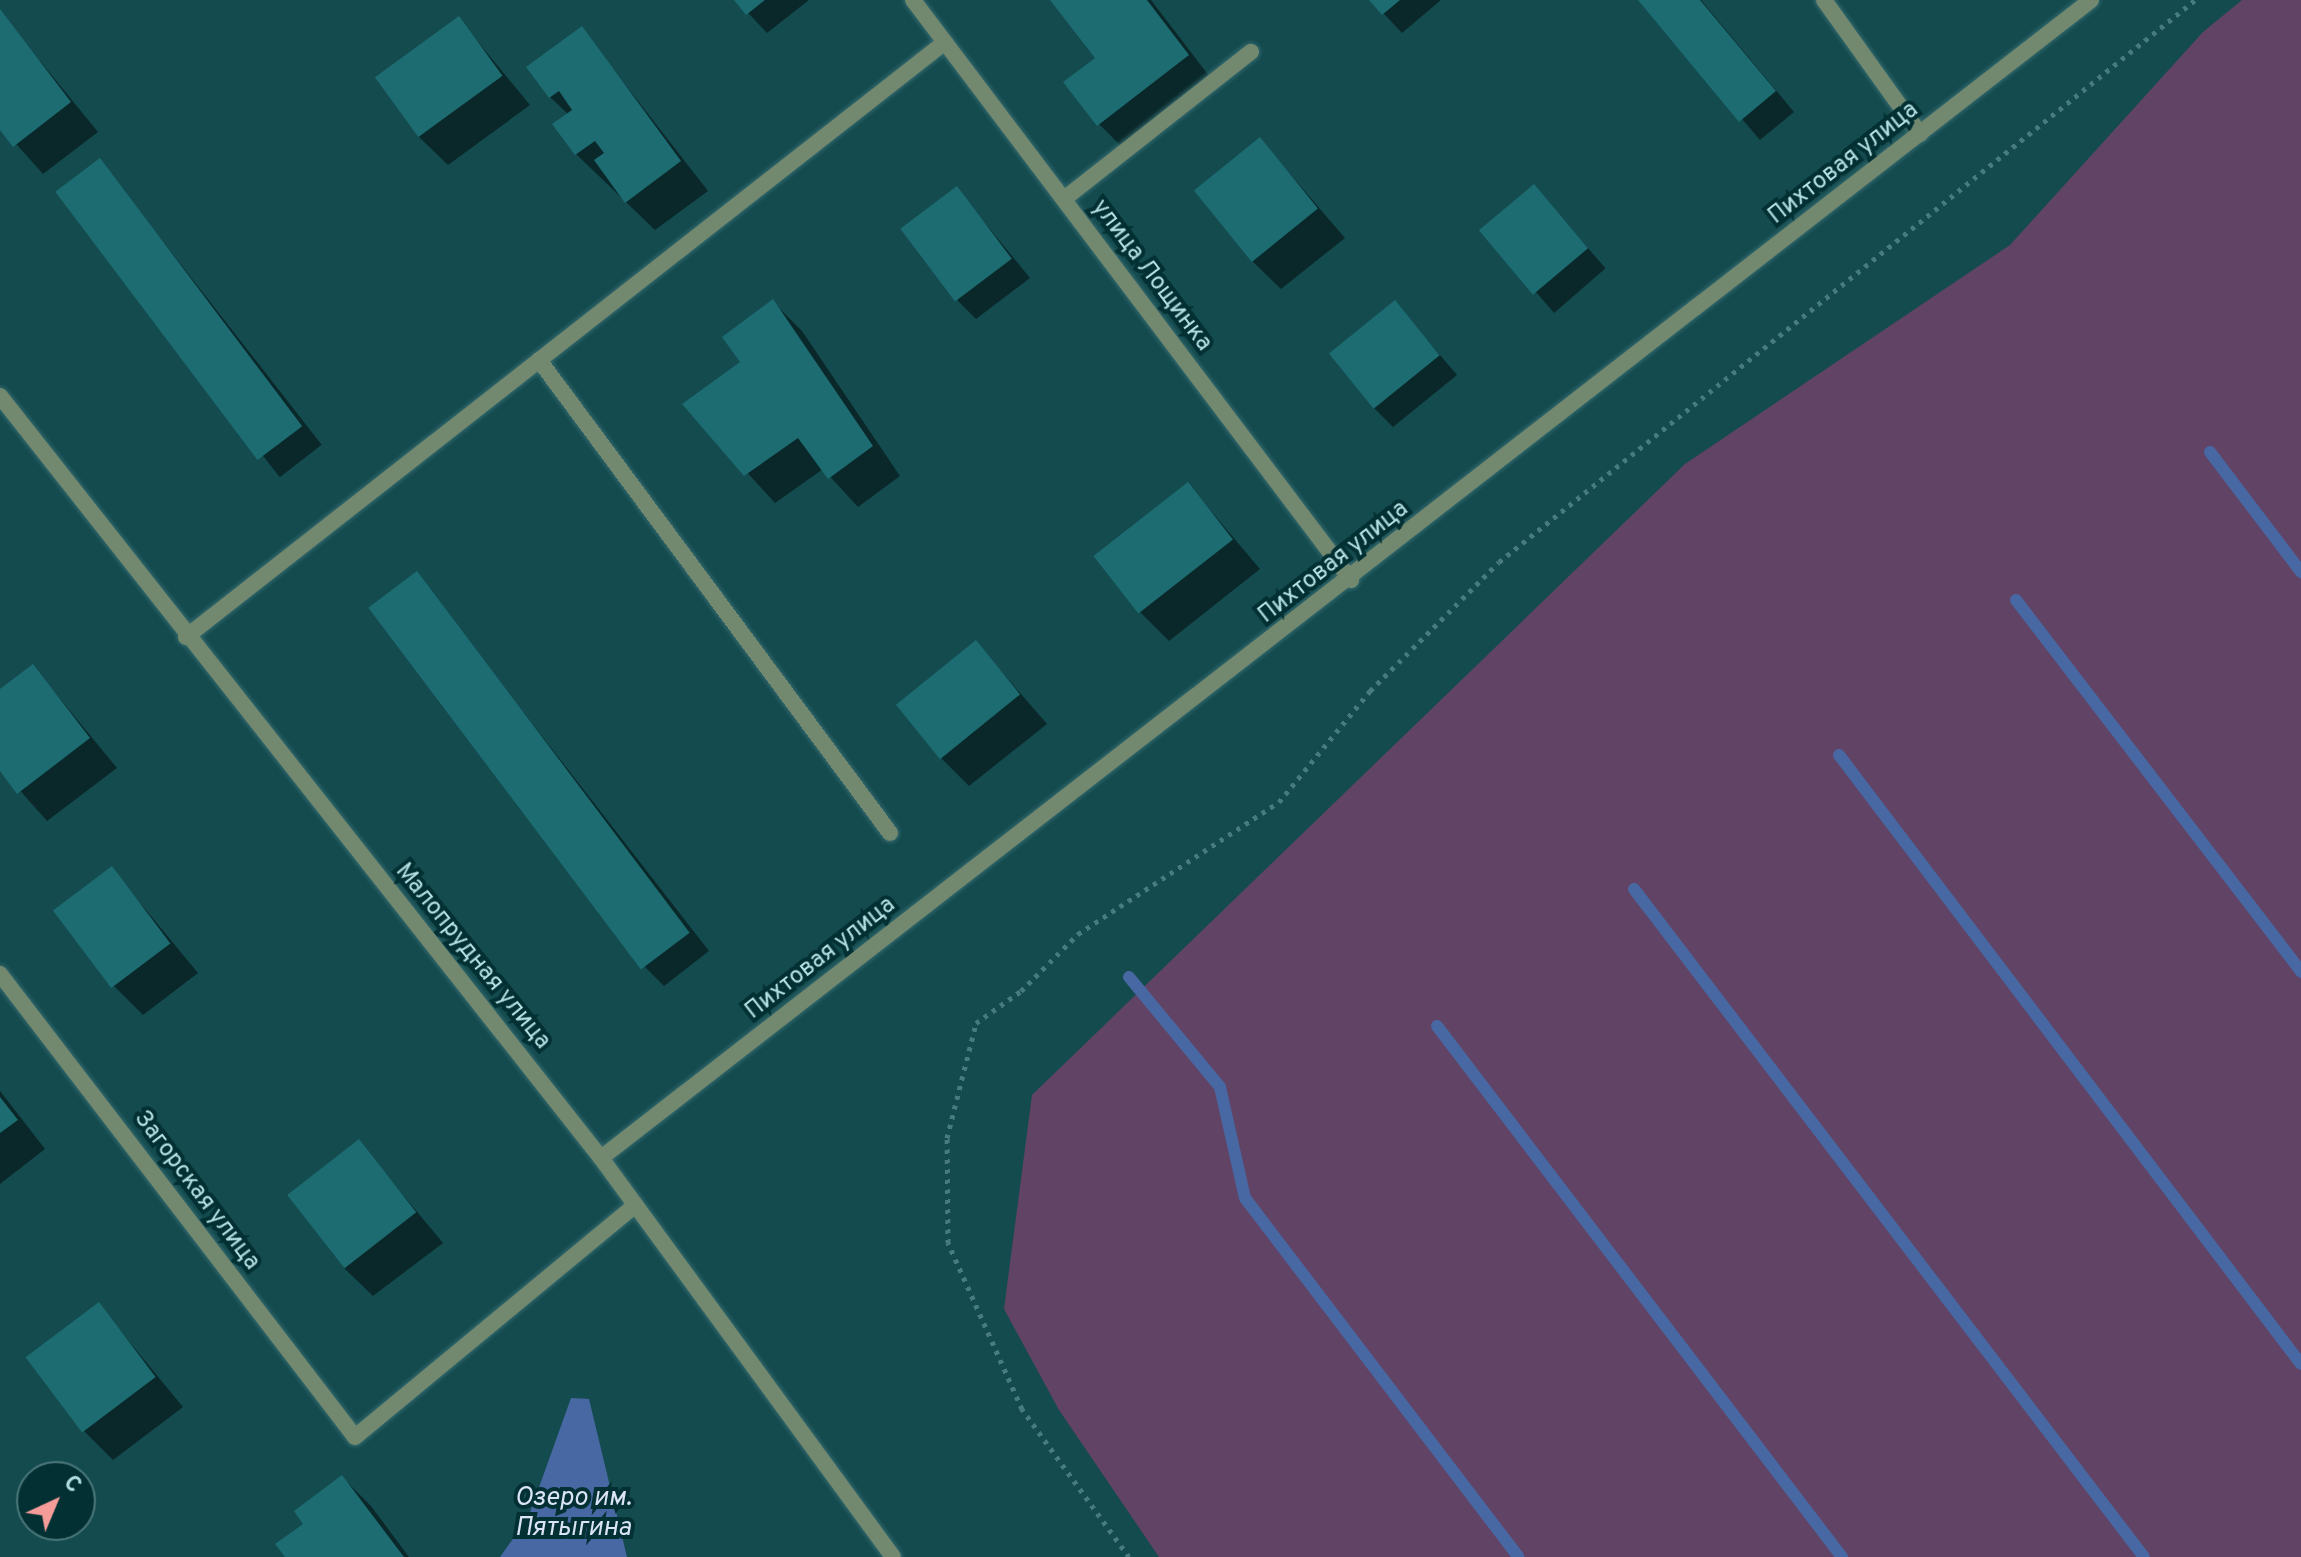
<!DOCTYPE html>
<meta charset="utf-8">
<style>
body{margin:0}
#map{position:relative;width:2301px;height:1557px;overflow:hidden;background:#144b4f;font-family:Overpass,sans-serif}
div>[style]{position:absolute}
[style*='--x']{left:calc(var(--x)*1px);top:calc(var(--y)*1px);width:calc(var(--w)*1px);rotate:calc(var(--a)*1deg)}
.green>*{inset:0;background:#614365}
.water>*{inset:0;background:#4868a3}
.shadow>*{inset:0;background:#0007;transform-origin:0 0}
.stream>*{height:12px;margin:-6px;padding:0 6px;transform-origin:6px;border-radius:6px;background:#4868a3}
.building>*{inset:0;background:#1c6c72;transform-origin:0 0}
.path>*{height:5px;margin-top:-2.5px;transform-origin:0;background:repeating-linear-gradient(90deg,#477b7f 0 4px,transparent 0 10px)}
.roads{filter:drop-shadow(0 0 2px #34696d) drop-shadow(0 0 2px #34696d)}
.service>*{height:16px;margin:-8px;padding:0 8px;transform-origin:8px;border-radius:8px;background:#72886f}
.minor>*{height:16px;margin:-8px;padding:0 8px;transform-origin:8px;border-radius:8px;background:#72886f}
span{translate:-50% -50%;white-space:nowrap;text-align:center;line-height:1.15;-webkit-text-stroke:8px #023033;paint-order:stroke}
.street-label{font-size:24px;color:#b4e0e4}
.water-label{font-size:26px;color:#dae4f6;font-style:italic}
.north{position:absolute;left:16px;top:1461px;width:80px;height:80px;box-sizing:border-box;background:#023033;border:2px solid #49767a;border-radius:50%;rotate:44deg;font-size:22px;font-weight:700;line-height:32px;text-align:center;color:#b4e0e4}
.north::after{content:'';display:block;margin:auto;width:28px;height:36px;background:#f59b98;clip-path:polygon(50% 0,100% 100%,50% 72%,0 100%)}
</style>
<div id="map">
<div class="green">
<i style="clip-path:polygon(2242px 0,2301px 0,2301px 1557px,1159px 1557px,1059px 1410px,1004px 1309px,1032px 1095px,1685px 464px,2010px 245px,2203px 32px)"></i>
</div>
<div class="water">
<i style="clip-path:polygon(571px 1398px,589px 1399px,627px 1557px,500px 1557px,528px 1518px)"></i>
</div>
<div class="shadow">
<i style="clip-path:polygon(736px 0,809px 0,767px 33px)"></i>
<i style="clip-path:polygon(1053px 0,1151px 0,1216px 85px,1128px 153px,1099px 124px,1098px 58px)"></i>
<i style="clip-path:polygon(1371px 0,1441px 0,1402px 33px)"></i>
<i style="clip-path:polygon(1640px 0,1701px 0,1794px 112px,1760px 140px)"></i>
<i style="clip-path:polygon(0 12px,98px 132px,43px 174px,0 126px)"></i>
<i style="clip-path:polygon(459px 19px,530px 105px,448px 165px,419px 137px)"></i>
<i style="clip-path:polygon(582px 29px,708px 191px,655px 230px,576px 154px,569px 115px,550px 97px)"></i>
<i style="clip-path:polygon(1260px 139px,1345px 238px,1281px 289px,1252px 261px)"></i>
<i style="left:100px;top:161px;width:360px;height:53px;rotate:52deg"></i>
<i style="left:1534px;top:186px;width:109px;height:68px;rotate:49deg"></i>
<i style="clip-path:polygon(957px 189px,1030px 278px,976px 319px,957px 300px)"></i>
<i style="clip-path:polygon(773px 302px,802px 331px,900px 476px,858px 507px,823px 469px,775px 503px,685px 405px,743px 362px)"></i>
<i style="clip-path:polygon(1395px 302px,1457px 375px,1393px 427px,1373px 407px)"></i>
<i style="clip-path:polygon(1188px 484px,1260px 569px,1169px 641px,1140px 612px)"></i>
<i style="clip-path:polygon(416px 574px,709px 951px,664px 986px,645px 967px)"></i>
<i style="clip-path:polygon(976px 642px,1047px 724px,969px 786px,940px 757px)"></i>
<i style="clip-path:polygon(33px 666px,117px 768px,47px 821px,0 768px,0 692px)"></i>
<i style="clip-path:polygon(112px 869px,198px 973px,143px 1015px,114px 986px)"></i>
<i style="clip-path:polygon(0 1091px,45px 1149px,0 1184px)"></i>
<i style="clip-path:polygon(359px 1142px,443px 1243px,373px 1296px,344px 1268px)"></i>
<i style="clip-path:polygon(99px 1305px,183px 1407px,113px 1460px,84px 1431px)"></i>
<i style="clip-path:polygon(342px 1477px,371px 1506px,409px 1557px,288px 1557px)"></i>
</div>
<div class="stream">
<i style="--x:2210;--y:452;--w:151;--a:52.8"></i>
<i style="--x:2016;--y:600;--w:469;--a:52.5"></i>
<i style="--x:1839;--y:755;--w:764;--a:52.82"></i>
<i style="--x:1634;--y:889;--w:840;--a:52.64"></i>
<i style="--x:1129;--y:977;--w:143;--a:50.4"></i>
<i style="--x:1220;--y:1087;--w:114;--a:77.3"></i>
<i style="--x:1245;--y:1198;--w:451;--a:52.7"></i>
<i style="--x:1437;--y:1026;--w:668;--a:52.67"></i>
</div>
<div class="building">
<i style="clip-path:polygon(734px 0,765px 0,746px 15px)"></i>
<i style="clip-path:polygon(1050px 0,1147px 0,1189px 55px,1097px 126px,1063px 82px,1095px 58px)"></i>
<i style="clip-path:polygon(1369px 0,1400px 0,1382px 15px)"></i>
<i style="clip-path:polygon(1638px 0,1700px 0,1776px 91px,1739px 122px)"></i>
<i style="clip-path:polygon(0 9px,71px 102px,13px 147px,0 130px)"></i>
<i style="left:459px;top:16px;width:74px;height:104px;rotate:54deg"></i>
<i style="clip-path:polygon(582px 26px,681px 161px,625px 203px,594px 160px,604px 153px,595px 141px,575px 155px,552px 124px,572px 110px,559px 91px,549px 98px,526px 67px)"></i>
<i style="left:1260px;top:137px;width:92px;height:85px;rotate:51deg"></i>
<i style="left:100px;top:158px;width:336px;height:56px;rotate:53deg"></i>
<i style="left:1534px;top:184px;width:84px;height:72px;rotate:50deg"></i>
<i style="left:957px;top:186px;width:91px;height:71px;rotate:53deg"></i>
<i style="clip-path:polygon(773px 299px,873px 446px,828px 479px,798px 438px,744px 476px,682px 404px,740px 362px,722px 337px)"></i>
<i style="left:1395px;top:300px;width:71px;height:85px;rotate:51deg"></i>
<i style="left:1188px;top:482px;width:73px;height:120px;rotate:52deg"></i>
<i style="left:417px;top:571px;width:453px;height:61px;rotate:53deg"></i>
<i style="left:976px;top:640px;width:70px;height:103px;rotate:51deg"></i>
<i style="clip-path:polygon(33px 664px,90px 738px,17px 794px,0 771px,0 689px)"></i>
<i style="left:112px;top:866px;width:97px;height:74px;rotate:53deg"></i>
<i style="clip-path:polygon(0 1097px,18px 1120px,0 1133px)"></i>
<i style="left:359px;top:1139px;width:93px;height:91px;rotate:52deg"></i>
<i style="left:99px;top:1302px;width:94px;height:92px;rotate:53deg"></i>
<i style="clip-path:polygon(342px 1475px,404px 1557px,285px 1557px,275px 1544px,303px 1524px,294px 1511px)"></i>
</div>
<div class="path">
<i style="--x:1129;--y:1557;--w:183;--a:-125.9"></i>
<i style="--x:1022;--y:1409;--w:182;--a:-114"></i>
<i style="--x:948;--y:1243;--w:105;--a:-90.5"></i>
<i style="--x:947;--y:1138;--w:119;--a:-75.8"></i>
<i style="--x:976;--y:1023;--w:55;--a:-35.4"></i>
<i style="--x:1021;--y:991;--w:81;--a:-45"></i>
<i style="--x:1078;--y:934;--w:240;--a:-33.3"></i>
<i style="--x:1279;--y:802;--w:144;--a:-50.7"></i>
<i style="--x:1370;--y:691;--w:182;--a:-45"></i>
<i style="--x:1499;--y:562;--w:895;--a:-38.92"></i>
</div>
<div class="roads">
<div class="service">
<i style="--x:1064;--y:199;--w:238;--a:-38.2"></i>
<i style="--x:539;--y:360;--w:589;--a:53.42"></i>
</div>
<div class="minor">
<i style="--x:913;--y:0;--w:727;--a:52.94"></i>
<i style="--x:1824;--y:0;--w:165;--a:54.4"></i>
<i style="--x:0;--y:396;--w:970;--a:51.74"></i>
<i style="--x:601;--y:1158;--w:494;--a:53.8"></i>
<i style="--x:186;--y:637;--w:964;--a:-38.09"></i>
<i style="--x:0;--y:974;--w:583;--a:52.52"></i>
<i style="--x:355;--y:1437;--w:364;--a:-39.6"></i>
<i style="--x:601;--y:1158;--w:1887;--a:-37.85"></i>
</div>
</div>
<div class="street-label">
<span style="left:1844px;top:164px;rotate:-38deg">Пихтовая улица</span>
<span style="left:1151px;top:276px;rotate:53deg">улица Лощинка</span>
<span style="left:1334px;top:563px;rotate:-38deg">Пихтовая улица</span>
<span style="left:472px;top:957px;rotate:51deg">Малопрудная улица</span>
<span style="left:821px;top:959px;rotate:-38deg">Пихтовая улица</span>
<span style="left:196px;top:1191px;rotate:53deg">Загорская улица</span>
</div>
<div class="water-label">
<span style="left:573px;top:1514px">Озеро им.<br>Пятыгина</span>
</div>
<div class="north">С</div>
</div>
